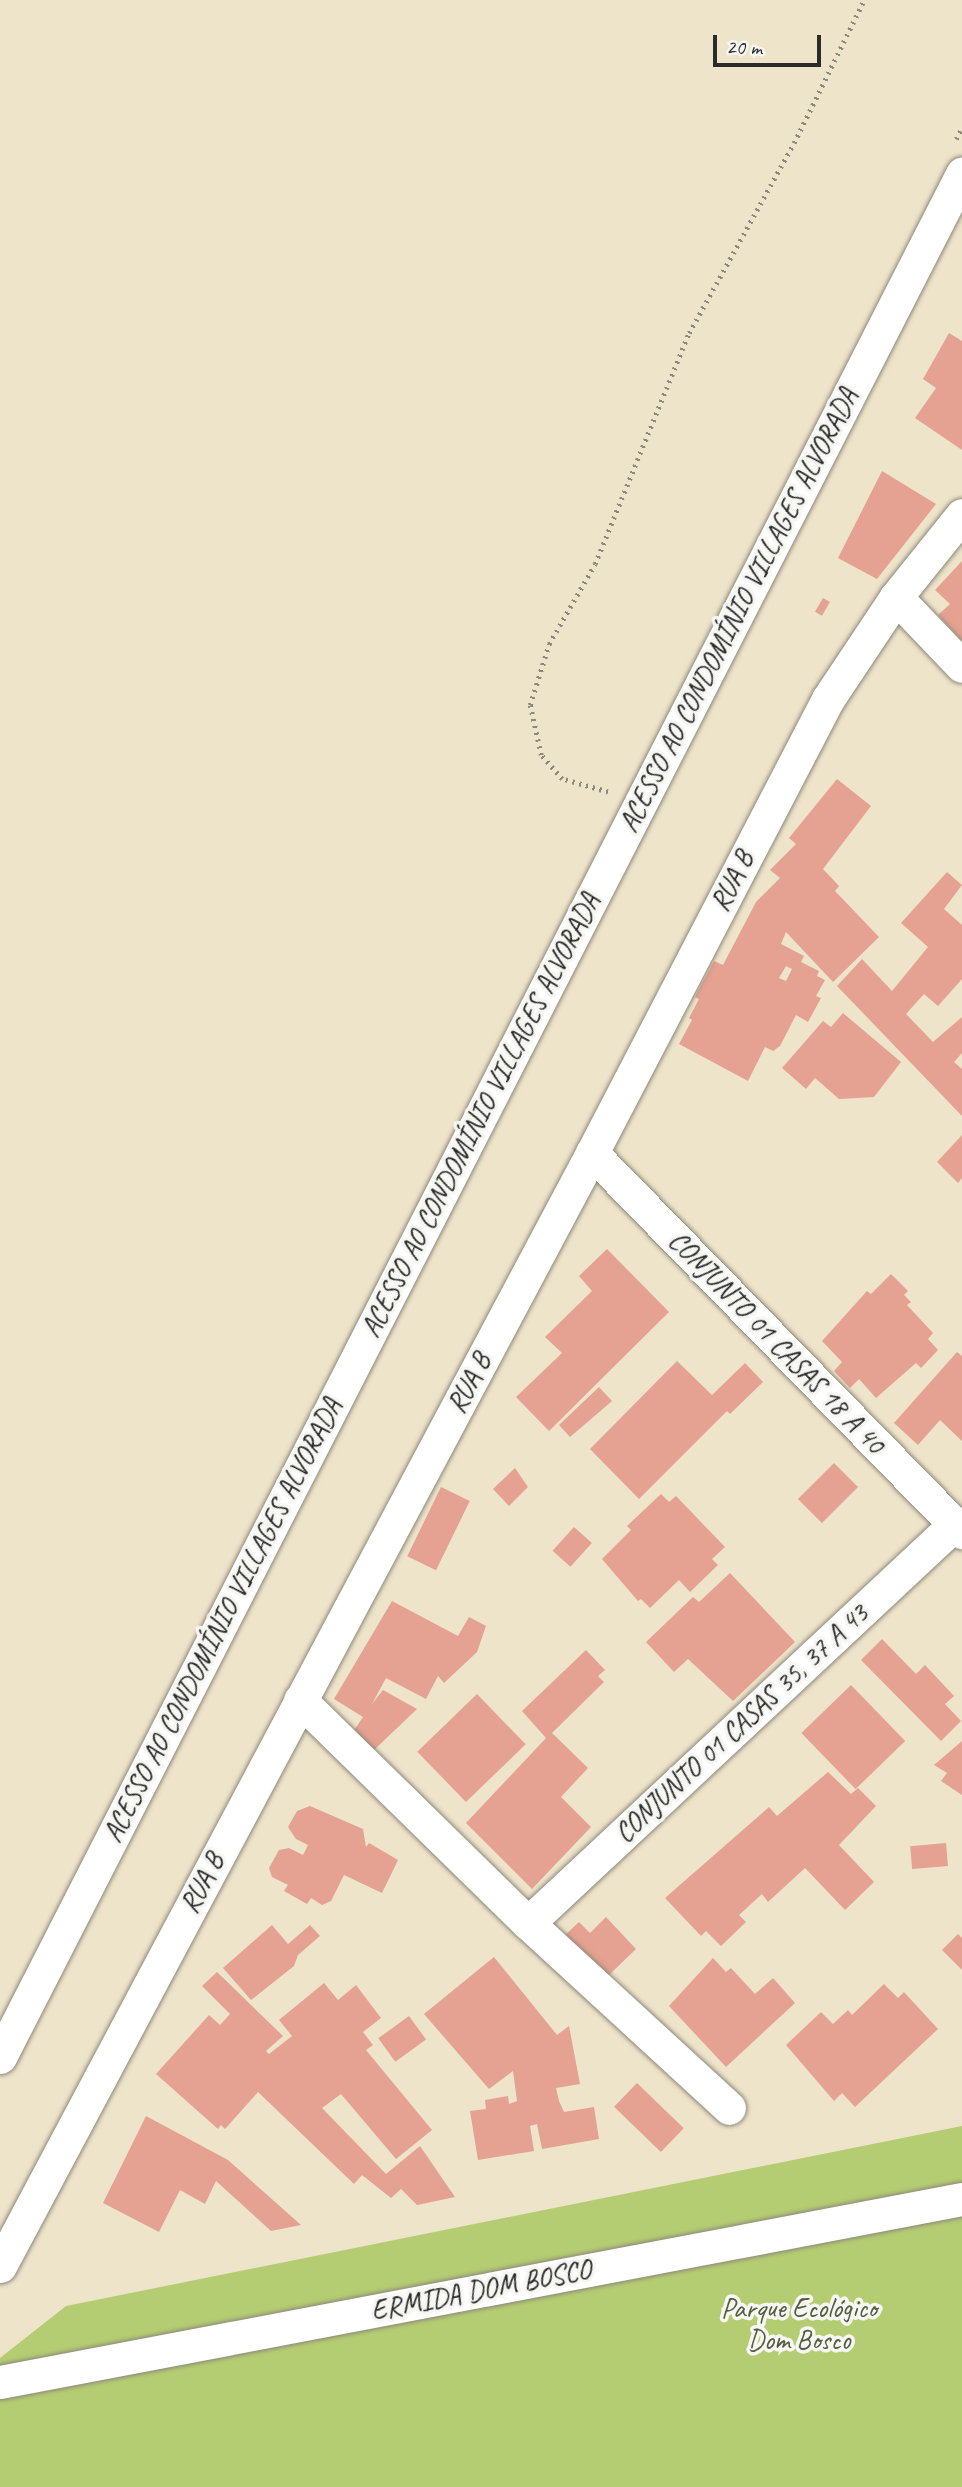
<!DOCTYPE html>
<meta charset="utf-8">
<style>
body{margin:0}
#map{position:relative;width:962px;height:2487px;overflow:hidden;background:#eee4ca;font-family:Caveat,sans-serif}
div>[style]{position:absolute}
[style*='--x']{left:calc(var(--x)*1px);top:calc(var(--y)*1px);width:calc(var(--w)*1px);rotate:calc(var(--a)*1deg)}
.green>*{inset:0;background:#b5cd72}
.building>*{inset:0;background:#e5a191;transform-origin:0 0}
.path>*{height:4.5px;margin-top:-2.25px;transform-origin:0;background:repeating-linear-gradient(90deg,#8c887a 0 2px,transparent 0 7px)}
.roads{filter:drop-shadow(0 0 2px #8c887a) drop-shadow(0 0 2px #8c887a)}
.street>*{height:33px;margin:-16.5px;padding:0 16.5px;transform-origin:16.5px;border-radius:16.5px;background:#fff}
span{translate:-50% -50%;white-space:nowrap;text-align:center;line-height:1.15;-webkit-text-stroke:7px #f6f6f2;paint-order:stroke}
.street-label{font-size:28px;color:#2b2b2b}
.park-label{font-size:28px;color:#545c40}
.scale{position:absolute;left:713px;top:35px;width:108px;height:32px;box-sizing:border-box;border:4px solid #2b2b2b;border-top:0;padding-left:9px;font-size:21px;line-height:24px;white-space:nowrap;color:#2b2b2b;-webkit-text-stroke:5px #f6f6f2;paint-order:stroke}
</style>
<div id="map">
<div class="green">
<i style="clip-path:polygon(962px 2126px,962px 2487px,0 2487px,0 2358px,66px 2306px)"></i>
</div>
<div class="building">
<i style="clip-path:polygon(949px 333px,962px 341px,962px 450px,915px 418px,936px 388px,923px 379px)"></i>
<i style="clip-path:polygon(882px 471px,936px 504px,877px 579px,838px 558px)"></i>
<i style="clip-path:polygon(962px 561px,962px 641px,938px 615px,950px 604px,935px 590px)"></i>
<i style="left:823px;top:598px;width:8px;height:16px;rotate:30deg"></i>
<i style="clip-path:polygon(evenodd,837px 779px,871px 806px,823px 869px,839px 886px,835px 891px,879px 937px,833px 982px,786px 932px,781px 944px,804px 956px,801px 962px,819px 971px,817px 976px,825px 980px,816px 996px,821px 998px,808px 1022px,796px 1015px,780px 1046px,773px 1051px,765px 1047px,748px 1081px,679px 1044px,692px 1020px,689px 1018px,699px 999px,695px 997px,714px 961px,723px 965px,756px 902px,780px 878px,770px 870px,796px 844px,789px 838px,837px 779px,786px 966px,792px 969px,786px 981px,779px 978px,786px 966px)"></i>
<i style="clip-path:polygon(947px 872px,962px 885px,944px 909px,962px 925px,962px 979px,938px 1006px,924px 994px,906px 1014px,933px 1042px,962px 1017px,962px 1053px,954px 1062px,962px 1069px,962px 1116px,837px 986px,862px 959px,892px 991px,928px 947px,901px 923px)"></i>
<i style="clip-path:polygon(843px 1013px,901px 1062px,874px 1097px,839px 1099px,815px 1078px,806px 1089px,782px 1068px,823px 1021px,831px 1027px)"></i>
<i style="clip-path:polygon(962px 1135px,962px 1178px,958px 1183px,937px 1162px)"></i>
<i style="clip-path:polygon(607px 1249px,669px 1312px,549px 1431px,516px 1397px,562px 1353px,545px 1337px,592px 1291px,579px 1276px)"></i>
<i style="clip-path:polygon(891px 1274px,908px 1291px,904px 1295px,911px 1302px,907px 1305px,933px 1333px,928px 1339px,938px 1350px,921px 1368px,916px 1363px,876px 1398px,859px 1379px,850px 1388px,834px 1371px,842px 1362px,822px 1341px,867px 1291px,871px 1294px)"></i>
<i style="clip-path:polygon(957px 1352px,962px 1356px,962px 1441px,940px 1420px,918px 1445px,894px 1423px)"></i>
<i style="clip-path:polygon(677px 1361px,712px 1395px,745px 1363px,763px 1382px,730px 1414px,727px 1411px,639px 1499px,590px 1449px)"></i>
<i style="clip-path:polygon(599px 1387px,612px 1401px,570px 1437px,559px 1425px)"></i>
<i style="left:834px;top:1463px;width:34px;height:51px;rotate:45deg"></i>
<i style="clip-path:polygon(515px 1468px,528px 1487px,509px 1506px,493px 1489px)"></i>
<i style="left:441px;top:1487px;width:32px;height:77px;rotate:26deg"></i>
<i style="clip-path:polygon(661px 1494px,669px 1502px,676px 1496px,725px 1547px,712px 1559px,718px 1565px,690px 1592px,679px 1580px,650px 1608px,641px 1599px,638px 1601px,602px 1559px,631px 1530px,627px 1526px)"></i>
<i style="left:574px;top:1527px;width:24px;height:32px;rotate:42deg"></i>
<i style="clip-path:polygon(730px 1573px,795px 1642px,733px 1701px,688px 1659px,674px 1672px,646px 1642px,693px 1597px,699px 1602px)"></i>
<i style="clip-path:polygon(392px 1601px,458px 1636px,469px 1617px,486px 1626px,477px 1652px,444px 1683px,438px 1676px,426px 1699px,386px 1678px,372px 1704px,383px 1690px,417px 1709px,373px 1751px,353px 1732px,363px 1717px,334px 1699px)"></i>
<i style="clip-path:polygon(882px 1639px,916px 1674px,925px 1665px,954px 1696px,945px 1704px,961px 1721px,941px 1741px,861px 1660px)"></i>
<i style="clip-path:polygon(586px 1650px,605px 1670px,598px 1676px,604px 1682px,552px 1733px,588px 1768px,561px 1797px,591px 1827px,532px 1889px,466px 1823px,546px 1738px,522px 1711px)"></i>
<i style="left:851px;top:1685px;width:78px;height:69px;rotate:46deg"></i>
<i style="left:477px;top:1694px;width:70px;height:83px;rotate:46deg"></i>
<i style="clip-path:polygon(962px 1741px,962px 1795px,941px 1781px,947px 1773px,934px 1765px)"></i>
<i style="clip-path:polygon(828px 1772px,851px 1794px,858px 1788px,876px 1806px,839px 1845px,874px 1882px,845px 1910px,805px 1868px,768px 1902px,762px 1894px,739px 1915px,746px 1922px,721px 1946px,706px 1931px,701px 1936px,665px 1898px,769px 1807px,777px 1816px)"></i>
<i style="clip-path:polygon(310px 1806px,363px 1829px,366px 1847px,369px 1843px,398px 1860px,382px 1893px,344px 1875px,331px 1901px,322px 1905px,311px 1898px,307px 1904px,284px 1891px,288px 1885px,272px 1877px,269px 1868px,279px 1850px,289px 1848px,303px 1855px,308px 1845px,296px 1839px,288px 1827px,297px 1811px)"></i>
<i style="left:946px;top:1843px;width:23px;height:36px;rotate:85deg"></i>
<i style="clip-path:polygon(606px 1917px,636px 1949px,608px 1976px,563px 1937px,579px 1922px,590px 1933px)"></i>
<i style="clip-path:polygon(272px 1925px,288px 1944px,310px 1925px,320px 1936px,298px 1955px,294px 1966px,251px 2000px,223px 1968px)"></i>
<i style="clip-path:polygon(958px 1934px,962px 1938px,962px 1970px,942px 1950px)"></i>
<i style="clip-path:polygon(494px 1957px,557px 2035px,569px 2026px,580px 2084px,556px 2088px,559px 2101px,564px 2112px,594px 2107px,599px 2139px,542px 2149px,537px 2124px,530px 2126px,534px 2151px,478px 2160px,470px 2111px,486px 2109px,485px 2100px,508px 2096px,509px 2104px,517px 2101px,513px 2071px,489px 2089px,424px 2014px)"></i>
<i style="clip-path:polygon(713px 1958px,726px 1972px,731px 1968px,755px 1994px,773px 1978px,795px 2003px,726px 2067px,669px 2006px)"></i>
<i style="clip-path:polygon(217px 1972px,283px 2036px,266px 2051px,269px 2054px,292px 2036px,279px 2020px,324px 1983px,338px 2000px,356px 1985px,381px 2018px,363px 2032px,373px 2045px,366px 2050px,432px 2130px,396px 2159px,341px 2094px,322px 2108px,386px 2174px,420px 2146px,455px 2197px,417px 2205px,401px 2189px,391px 2198px,362px 2175px,354px 2184px,258px 2092px,225px 2129px,221px 2125px,218px 2129px,156px 2074px,209px 2015px,220px 2025px,230px 2014px,202px 1986px)"></i>
<i style="clip-path:polygon(884px 1984px,898px 1998px,904px 1992px,938px 2029px,855px 2107px,842px 2093px,834px 2101px,786px 2045px,821px 2012px,833px 2024px,848px 2010px,852px 2015px)"></i>
<i style="left:409px;top:2016px;width:29px;height:38px;rotate:54deg"></i>
<i style="left:637px;top:2083px;width:65px;height:33px;rotate:44deg"></i>
<i style="clip-path:polygon(146px 2116px,228px 2160px,301px 2225px,271px 2231px,216px 2181px,205px 2204px,180px 2190px,159px 2232px,103px 2203px)"></i>
</div>
<div class="path">
<i style="--x:956;--y:139;--w:13;--a:-61"></i>
<i style="--x:608;--y:792;--w:48;--a:-164.2"></i>
<i style="--x:562;--y:779;--w:32;--a:-131"></i>
<i style="--x:541;--y:755;--w:51;--a:-102.4"></i>
<i style="--x:530;--y:705;--w:64;--a:-72.7"></i>
<i style="--x:549;--y:644;--w:92;--a:-60.1"></i>
<i style="--x:595;--y:564;--w:249;--a:-67.9"></i>
<i style="--x:689;--y:333;--w:217;--a:-61.1"></i>
<i style="--x:794;--y:143;--w:159;--a:-63.9"></i>
</div>
<div class="roads">
<div class="street">
<i style="--x:896;--y:597;--w:95;--a:46.3"></i>
<i style="--x:592;--y:1153;--w:530;--a:45.69"></i>
<i style="--x:300;--y:1700;--w:319;--a:44.4"></i>
<i style="--x:528;--y:1923;--w:273;--a:42.6"></i>
<i style="--x:528;--y:1923;--w:584;--a:-43.06"></i>
<i style="--x:0;--y:2057;--w:2115;--a:-62.94"></i>
<i style="--x:0;--y:2266;--w:1261;--a:-61.99"></i>
<i style="--x:592;--y:1153;--w:512;--a:-62.53"></i>
<i style="--x:828;--y:699;--w:123;--a:-56.3"></i>
<i style="--x:896;--y:597;--w:105;--a:-51.2"></i>
<i style="--x:0;--y:2382;--w:979;--a:-10.77"></i>
</div>
</div>
<div class="street-label">
<span style="left:738px;top:610px;rotate:-63deg">ACESSO AO CONDOMÍNIO VILLAGES ALVORADA</span>
<span style="left:732px;top:881px;rotate:-63deg">RUA B</span>
<span style="left:480px;top:1115px;rotate:-63deg">ACESSO AO CONDOMÍNIO VILLAGES ALVORADA</span>
<span style="left:777px;top:1342px;rotate:46deg">CONJUNTO 01 CASAS 18 A 40</span>
<span style="left:469px;top:1383px;rotate:-62deg">RUA B</span>
<span style="left:222px;top:1620px;rotate:-63deg">ACESSO AO CONDOMÍNIO VILLAGES ALVORADA</span>
<span style="left:741px;top:1723px;rotate:-43deg">CONJUNTO 01 CASAS 35, 37 A 43</span>
<span style="left:202px;top:1883px;rotate:-62deg">RUA B</span>
<span style="left:481px;top:2290px;rotate:-11deg">ERMIDA DOM BOSCO</span>
</div>
<div class="park-label">
<span style="left:799px;top:2324px">Parque Ecológico<br>Dom Bosco</span>
</div>
<div class="scale">20 m</div>
</div>
